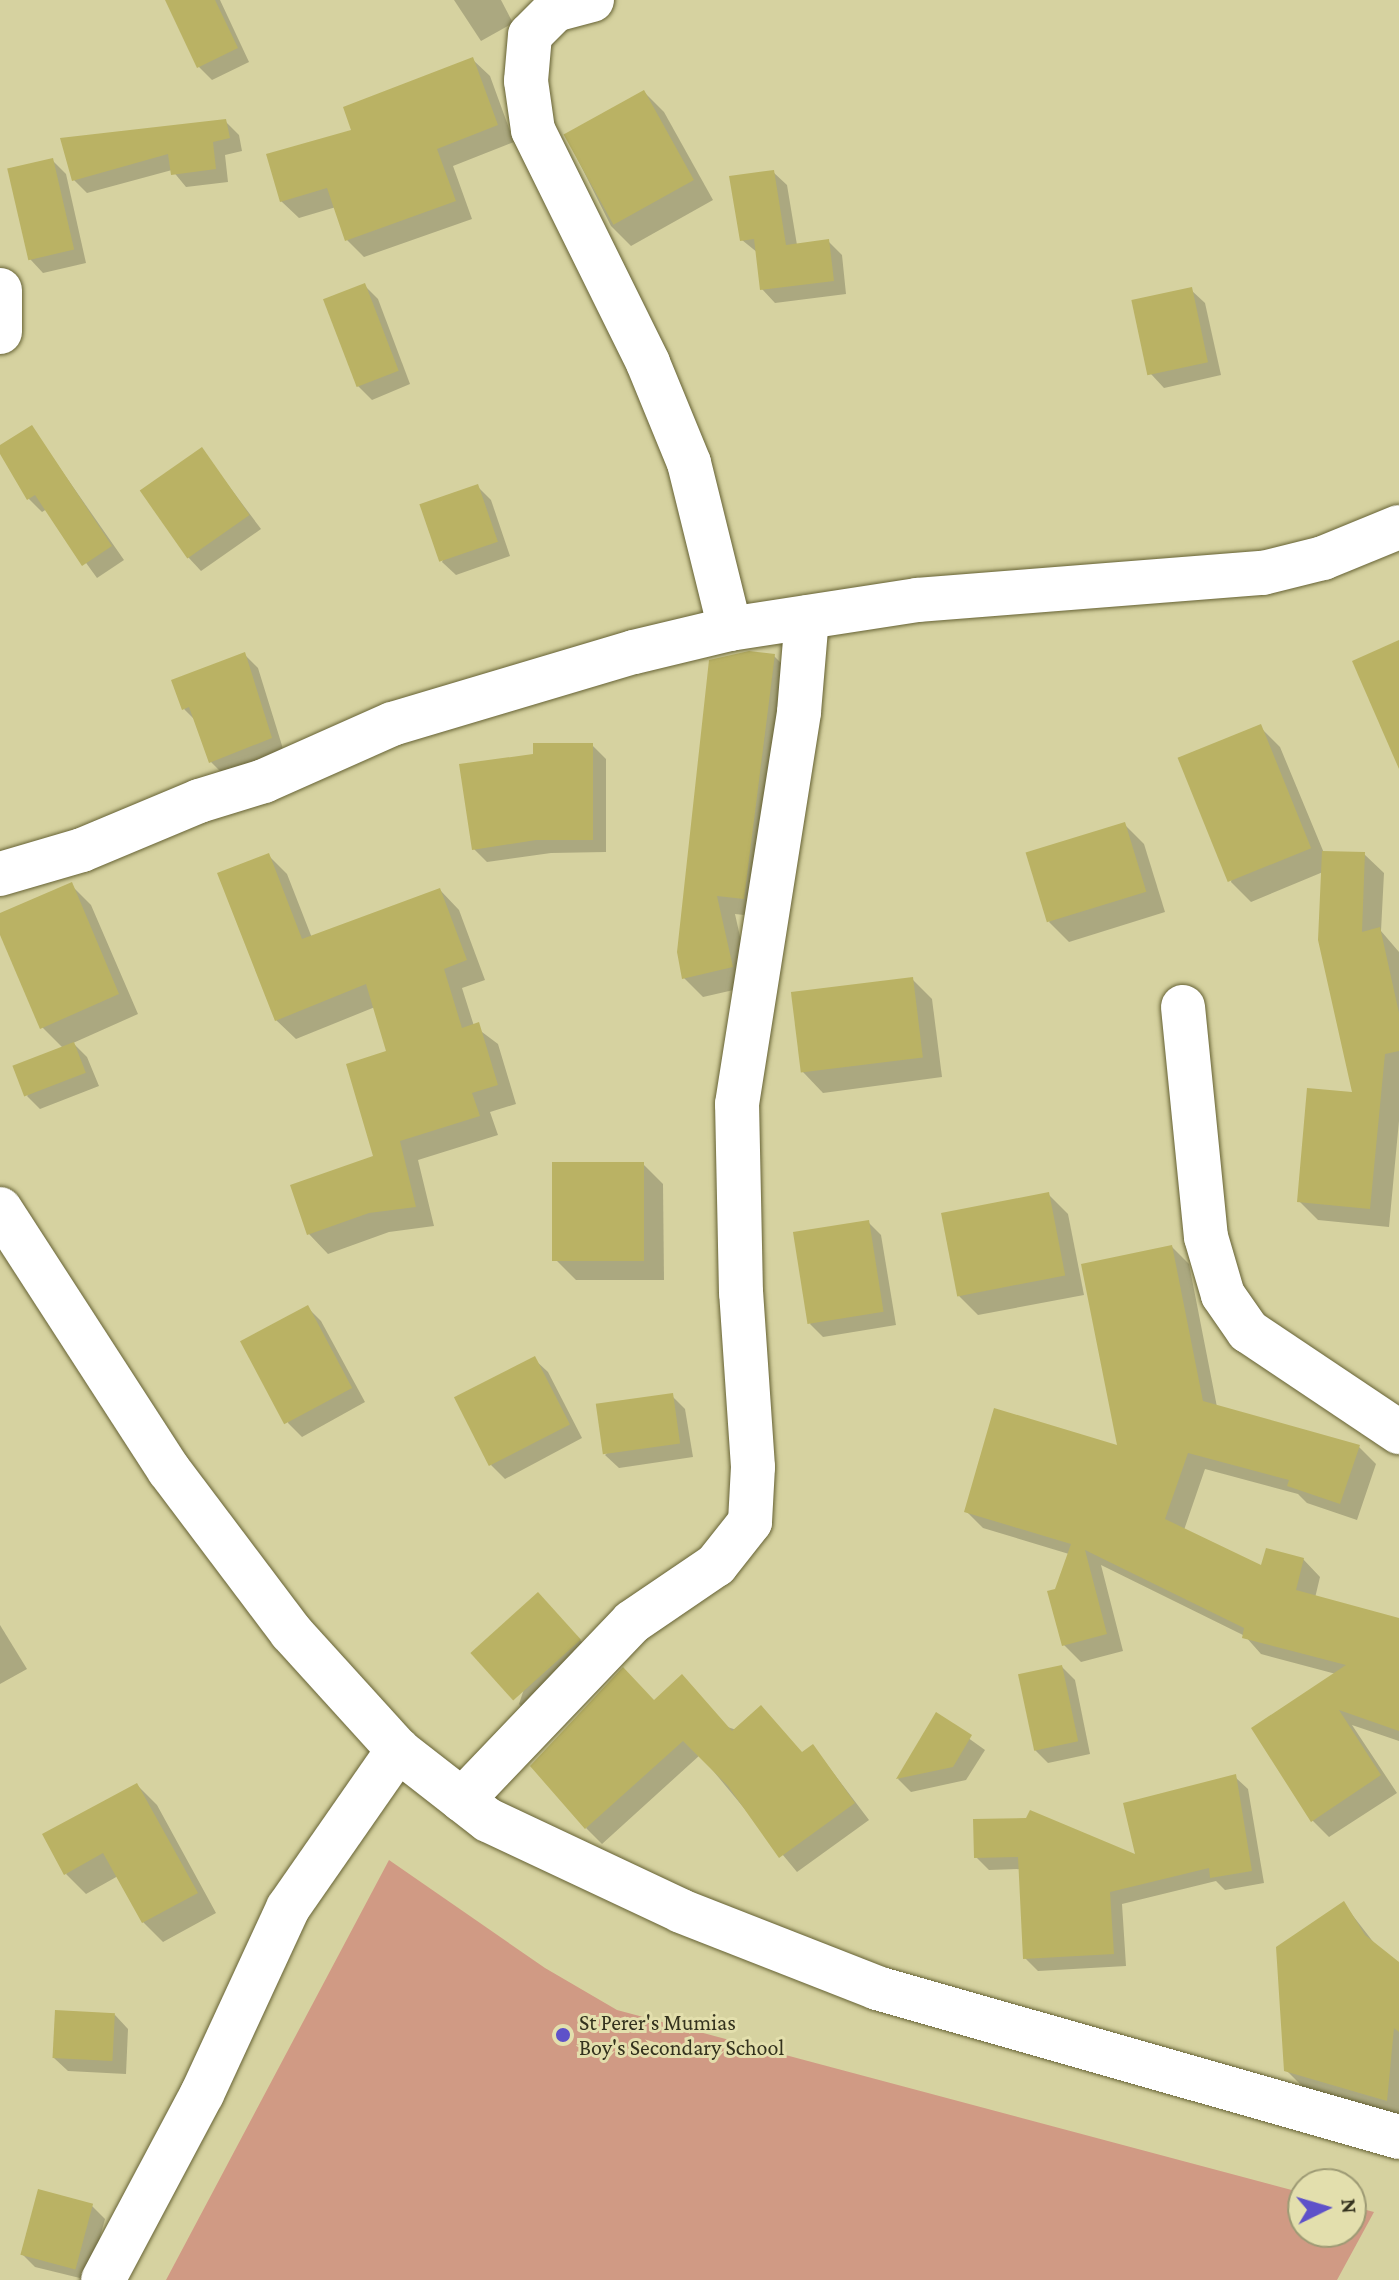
<!DOCTYPE html>
<style>
body{margin:0}
#map{position:relative;width:1399px;height:2280px;overflow:hidden;background:#d6d2a0;font-family:"Crimson Pro",serif}
div>[style]{position:absolute}
[style*='--x']{left:calc(var(--x)*1px);top:calc(var(--y)*1px);width:calc(var(--w)*1px);rotate:calc(var(--a)*1deg)}
.green>*{inset:0;background:#d09a84}
.shadow>*{inset:0;background:#0003}
.building>*{inset:0;background:#bab264;transform-origin:0 0}
.roads{filter:drop-shadow(0 0 2px #666234) drop-shadow(0 0 2px #666234)}
.minor>*{height:44px;margin:-22px;padding:0 22px;transform-origin:22px;border-radius:22px;background:#fff}
.dots>*{width:22px;height:22px;translate:-50% -50%;box-sizing:border-box;border:4px solid #e3dfad;border-radius:50%}
span{translate:-50% -50%;white-space:nowrap;text-align:center;line-height:1.15;-webkit-text-stroke:6px #e3dfad;paint-order:stroke}
.poi-label{font-size:22px;color:#34321e}
.left{translate:0 -50%;text-align:left}
.north{position:absolute;left:1287px;top:2168px;width:80px;height:80px;box-sizing:border-box;background:#e3dfad;border:2px solid #9d9a74;border-radius:50%;rotate:85deg;font-size:22px;font-weight:700;line-height:32px;text-align:center;color:#34321e}
.north::after{content:'';display:block;margin:auto;width:28px;height:36px;background:#5e51c9;clip-path:polygon(50% 0,100% 100%,50% 72%,0 100%)}
</style>
<div id="map">
<div class="green">
<i style="clip-path:polygon(389px 1860px,545px 1968px,617px 2010px,1303px 2193px,1303px 2232px,1351px 2232px,1351px 2206px,1374px 2212px,1337px 2280px,166px 2280px)"></i>
</div>
<div class="shadow">
<i style="clip-path:polygon(168px 0,220px 0,249px 62px,212px 80px,199px 67px)"></i>
<i style="clip-path:polygon(454px 0,501px 0,513px 23px,481px 41px)"></i>
<i style="clip-path:polygon(472px 59px,490px 76px,514px 142px,453px 166px,472px 219px,364px 257px,347px 240px,336px 207px,299px 218px,281px 201px,354px 131px)"></i>
<i style="clip-path:polygon(644px 92px,664px 112px,713px 200px,631px 246px,611px 226px,566px 136px)"></i>
<i style="clip-path:polygon(225px 121px,239px 135px,242px 151px,225px 155px,228px 182px,186px 187px,172px 170px,87px 193px,74px 180px)"></i>
<i style="clip-path:polygon(52px 160px,66px 174px,86px 263px,43px 273px,30px 259px)"></i>
<i style="clip-path:polygon(773px 172px,787px 185px,797px 245px,828px 241px,842px 255px,846px 294px,775px 303px,762px 289px,758px 253px,742px 240px)"></i>
<i style="clip-path:polygon(365px 286px,378px 299px,410px 384px,372px 400px,358px 386px)"></i>
<i style="clip-path:polygon(1191px 290px,1205px 303px,1221px 375px,1164px 388px,1151px 374px)"></i>
<i style="clip-path:polygon(32px 428px,124px 560px,97px 578px,47px 509px,42px 512px,29px 499px,0 450px)"></i>
<i style="clip-path:polygon(202px 450px,261px 529px,201px 571px,188px 557px)"></i>
<i style="clip-path:polygon(477px 486px,491px 500px,510px 556px,456px 575px,442px 562px)"></i>
<i style="clip-path:polygon(245px 655px,258px 668px,284px 752px,224px 775px,211px 762px,196px 721px,184px 709px)"></i>
<i style="clip-path:polygon(774px 656px,793px 675px,763px 917px,735px 914px,751px 986px,703px 997px,684px 978px)"></i>
<i style="clip-path:polygon(1260px 727px,1280px 747px,1324px 853px,1364px 854px,1384px 873px,1381px 931px,1399px 952px,1399px 1121px,1389px 1227px,1318px 1220px,1299px 1201px,1354px 1095px,1323px 872px,1251px 902px,1231px 882px)"></i>
<i style="clip-path:polygon(592px 745px,606px 759px,606px 852px,551px 853px,487px 862px,474px 849px)"></i>
<i style="clip-path:polygon(1124px 824px,1144px 844px,1165px 912px,1069px 942px,1049px 922px)"></i>
<i style="clip-path:polygon(268px 855px,287px 874px,312px 938px,440px 890px,459px 910px,485px 980px,462px 988px,474px 1026px,498px 1044px,516px 1104px,490px 1112px,498px 1135px,418px 1160px,434px 1226px,389px 1232px,328px 1254px,309px 1234px,293px 1186px,376px 1158px,388px 1052px,375px 1007px,296px 1039px,276px 1020px)"></i>
<i style="clip-path:polygon(71px 885px,91px 905px,138px 1014px,73px 1043px,87px 1057px,99px 1086px,40px 1109px,27px 1096px,63px 1048px,42px 1027px,0 930px,0 915px)"></i>
<i style="clip-path:polygon(912px 979px,932px 999px,942px 1077px,823px 1093px,803px 1072px)"></i>
<i style="clip-path:polygon(643px 1164px,663px 1184px,664px 1280px,576px 1280px,556px 1260px)"></i>
<i style="clip-path:polygon(1048px 1194px,1068px 1214px,1084px 1295px,978px 1315px,958px 1295px)"></i>
<i style="clip-path:polygon(868px 1222px,881px 1235px,896px 1325px,823px 1337px,810px 1324px)"></i>
<i style="clip-path:polygon(1172px 1247px,1189px 1264px,1217px 1407px,1359px 1447px,1376px 1464px,1357px 1520px,1307px 1503px,1298px 1494px,1205px 1469px,1184px 1530px,1263px 1568px,1303px 1559px,1320px 1577px,1315px 1598px,1399px 1622px,1399px 1741px,1352px 1725px,1397px 1793px,1329px 1837px,1312px 1820px,1336px 1674px,1261px 1654px,1245px 1636px,1101px 1565px,1123px 1651px,1081px 1662px,1064px 1645px,1057px 1590px,1069px 1554px,983px 1528px,966px 1511px,1119px 1448px)"></i>
<i style="clip-path:polygon(308px 1308px,321px 1321px,365px 1402px,302px 1437px,288px 1423px)"></i>
<i style="clip-path:polygon(534px 1359px,548px 1372px,582px 1438px,505px 1479px,491px 1465px)"></i>
<i style="clip-path:polygon(672px 1396px,685px 1409px,693px 1457px,619px 1468px,605px 1455px)"></i>
<i style="clip-path:polygon(551px 1608px,593px 1654px,532px 1717px,519px 1704px)"></i>
<i style="clip-path:polygon(0 1625px,27px 1669px,0 1684px)"></i>
<i style="clip-path:polygon(1062px 1667px,1075px 1680px,1090px 1754px,1048px 1763px,1035px 1750px)"></i>
<i style="clip-path:polygon(655px 1702px,803px 1753px,813px 1746px,869px 1820px,797px 1872px,700px 1755px,602px 1844px,586px 1828px)"></i>
<i style="clip-path:polygon(936px 1715px,985px 1750px,966px 1780px,911px 1792px,898px 1779px)"></i>
<i style="clip-path:polygon(1235px 1777px,1248px 1789px,1264px 1883px,1225px 1890px,1216px 1881px,1122px 1904px,1126px 1966px,1038px 1971px,1025px 1958px,1021px 1869px,989px 1870px,976px 1857px,1027px 1820px,1138px 1858px)"></i>
<i style="clip-path:polygon(137px 1785px,157px 1805px,216px 1913px,163px 1942px,143px 1922px,118px 1876px,86px 1894px,66px 1874px)"></i>
<i style="clip-path:polygon(1343px 1903px,1378px 1948px,1399px 1964px,1399px 2116px,1304px 2088px,1286px 2070px)"></i>
<i style="clip-path:polygon(115px 2015px,128px 2029px,126px 2074px,68px 2071px,54px 2058px)"></i>
<i style="clip-path:polygon(92px 2206px,105px 2219px,88px 2280px,35px 2267px,21px 2253px)"></i>
</div>
<div class="building">
<i style="clip-path:polygon(165px 0,215px 0,238px 48px,197px 68px)"></i>
<i style="clip-path:polygon(473px 57px,498px 125px,437px 149px,456px 201px,345px 241px,327px 188px,280px 202px,266px 154px,351px 130px,343px 107px)"></i>
<i style="left:644px;top:90px;width:103px;height:92px;rotate:61deg"></i>
<i style="clip-path:polygon(226px 119px,230px 138px,213px 142px,216px 169px,171px 175px,168px 154px,72px 181px,60px 138px)"></i>
<i style="left:53px;top:158px;width:94px;height:47px;rotate:77deg"></i>
<i style="clip-path:polygon(774px 170px,786px 245px,829px 239px,834px 281px,760px 290px,754px 239px,740px 241px,729px 176px)"></i>
<i style="left:365px;top:283px;width:94px;height:45px;rotate:69deg"></i>
<i style="left:1192px;top:287px;width:77px;height:62px;rotate:78deg"></i>
<i style="clip-path:polygon(32px 425px,112px 546px,82px 566px,35px 495px,27px 500px,0 454px,0 445px)"></i>
<i style="left:202px;top:447px;width:83px;height:76px;rotate:55deg"></i>
<i style="left:478px;top:484px;width:61px;height:62px;rotate:71deg"></i>
<i style="clip-path:polygon(1399px 640px,1399px 769px,1352px 661px)"></i>
<i style="clip-path:polygon(749px 651px,775px 654px,744px 899px,717px 896px,733px 967px,682px 979px,677px 952px,709px 660px)"></i>
<i style="clip-path:polygon(245px 652px,272px 738px,209px 763px,189px 707px,182px 710px,171px 680px)"></i>
<i style="left:1261px;top:724px;width:134px;height:90px;rotate:68deg"></i>
<i style="clip-path:polygon(533px 743px,593px 743px,593px 840px,536px 840px,472px 850px,459px 764px,533px 754px)"></i>
<i style="left:1125px;top:822px;width:73px;height:104px;rotate:73deg"></i>
<i style="clip-path:polygon(1322px 851px,1365px 852px,1362px 932px,1380px 927px,1399px 1013px,1399px 1051px,1385px 1054px,1370px 1209px,1297px 1202px,1307px 1088px,1352px 1092px,1318px 940px)"></i>
<i style="clip-path:polygon(269px 853px,302px 939px,440px 888px,467px 960px,444px 969px,462px 1028px,479px 1022px,498px 1085px,472px 1093px,480px 1116px,400px 1141px,416px 1207px,369px 1213px,307px 1235px,290px 1185px,373px 1156px,346px 1064px,386px 1051px,366px 984px,275px 1021px,217px 873px)"></i>
<i style="clip-path:polygon(72px 882px,119px 994px,40px 1029px,0 935px,0 913px)"></i>
<i style="left:913px;top:977px;width:81px;height:123px;rotate:83deg"></i>
<i style="left:74px;top:1042px;width:33px;height:66px;rotate:69deg"></i>
<i style="left:552px;top:1162px;width:92px;height:99px"></i>
<i style="left:1049px;top:1192px;width:85px;height:110px;rotate:79deg"></i>
<i style="left:869px;top:1220px;width:93px;height:77px;rotate:81deg"></i>
<i style="clip-path:polygon(1172px 1245px,1203px 1401px,1360px 1445px,1340px 1504px,1287px 1486px,1289px 1480px,1188px 1453px,1165px 1519px,1261px 1565px,1266px 1548px,1304px 1558px,1296px 1590px,1399px 1618px,1399px 1731px,1339px 1710px,1381px 1775px,1311px 1822px,1251px 1728px,1346px 1665px,1242px 1638px,1244px 1628px,1085px 1550px,1107px 1634px,1062px 1646px,1047px 1591px,1055px 1589px,1071px 1544px,964px 1512px,994px 1408px,1117px 1445px,1081px 1264px)"></i>
<i style="left:308px;top:1305px;width:94px;height:77px;rotate:62deg"></i>
<i style="left:535px;top:1356px;width:77px;height:91px;rotate:63deg"></i>
<i style="left:673px;top:1393px;width:51px;height:78px;rotate:82deg"></i>
<i style="left:538px;top:1592px;width:64px;height:91px;rotate:48deg"></i>
<i style="left:1062px;top:1665px;width:78px;height:45px;rotate:78deg"></i>
<i style="clip-path:polygon(623px 1667px,654px 1700px,682px 1674px,732px 1731px,761px 1705px,802px 1752px,813px 1744px,855px 1803px,779px 1858px,728px 1786px,683px 1741px,585px 1829px,530px 1766px)"></i>
<i style="clip-path:polygon(936px 1712px,972px 1735px,953px 1767px,896px 1779px)"></i>
<i style="clip-path:polygon(1236px 1774px,1252px 1871px,1210px 1878px,1209px 1868px,1110px 1892px,1114px 1954px,1023px 1959px,1018px 1857px,974px 1858px,973px 1819px,1026px 1818px,1030px 1810px,1135px 1854px,1123px 1803px)"></i>
<i style="clip-path:polygon(137px 1783px,198px 1893px,142px 1923px,103px 1853px,64px 1875px,42px 1834px)"></i>
<i style="clip-path:polygon(1344px 1901px,1365px 1935px,1399px 1962px,1399px 2032px,1394px 2028px,1387px 2101px,1284px 2071px,1276px 1947px)"></i>
<i style="left:55px;top:2010px;width:60px;height:48px;rotate:3deg"></i>
<i style="left:38px;top:2189px;width:57px;height:68px;rotate:15deg"></i>
</div>
<div class="roads">
<div class="minor">
<i style="--x:592;--y:0;--w:38;--a:165"></i>
<i style="--x:555;--y:10;--w:35;--a:135"></i>
<i style="--x:530;--y:35;--w:46;--a:95"></i>
<i style="--x:526;--y:81;--w:49;--a:81.9"></i>
<i style="--x:533;--y:130;--w:260;--a:63.7"></i>
<i style="--x:648;--y:363;--w:108;--a:67.7"></i>
<i style="--x:689;--y:463;--w:171;--a:76.1"></i>
<i style="--x:0;--y:290;--w:42;--a:90"></i>
<i style="--x:0;--y:874;--w:85;--a:-16.3"></i>
<i style="--x:82;--y:850;--w:127;--a:-22.7"></i>
<i style="--x:199;--y:801;--w:68;--a:-17.1"></i>
<i style="--x:264;--y:781;--w:140;--a:-24"></i>
<i style="--x:392;--y:724;--w:252;--a:-16.6"></i>
<i style="--x:634;--y:652;--w:99;--a:-13.5"></i>
<i style="--x:730;--y:629;--w:189;--a:-8.8"></i>
<i style="--x:917;--y:600;--w:347;--a:-4.5"></i>
<i style="--x:1263;--y:573;--w:62;--a:-14"></i>
<i style="--x:1323;--y:558;--w:82;--a:-22.2"></i>
<i style="--x:1183;--y:1007;--w:231;--a:84.3"></i>
<i style="--x:1206;--y:1237;--w:60;--a:73.7"></i>
<i style="--x:1223;--y:1295;--w:44;--a:55.2"></i>
<i style="--x:1248;--y:1331;--w:182;--a:33.8"></i>
<i style="--x:0;--y:1209;--w:311;--a:57.1"></i>
<i style="--x:169;--y:1470;--w:203;--a:53"></i>
<i style="--x:291;--y:1632;--w:159;--a:47.8"></i>
<i style="--x:398;--y:1750;--w:114;--a:37.9"></i>
<i style="--x:488;--y:1820;--w:213;--a:25.2"></i>
<i style="--x:681;--y:1911;--w:211;--a:21.4"></i>
<i style="--x:877;--y:1988;--w:543;--a:15.93"></i>
<i style="--x:462;--y:1800;--w:246;--a:-46.3"></i>
<i style="--x:632;--y:1622;--w:102;--a:-34.2"></i>
<i style="--x:716;--y:1565;--w:55;--a:-51.7"></i>
<i style="--x:750;--y:1522;--w:55;--a:-86.9"></i>
<i style="--x:753;--y:1467;--w:174;--a:-93.9"></i>
<i style="--x:741;--y:1293;--w:189;--a:-91.2"></i>
<i style="--x:737;--y:1104;--w:397;--a:-81"></i>
<i style="--x:799;--y:712;--w:95;--a:-85.2"></i>
<i style="--x:103;--y:2280;--w:211;--a:-62"></i>
<i style="--x:202;--y:2094;--w:205;--a:-65.2"></i>
<i style="--x:288;--y:1908;--w:193;--a:-55.2"></i>
</div>
</div>
<div class="dots">
<i style="left:563px;top:2035px;background:#5e51c9"></i>
</div>
<div class="poi-label">
<span class="left" style="left:579px;top:2035px">St Perer's Mumias<br>Boy's Secondary School</span>
</div>
<div class="north">N</div>
</div>
